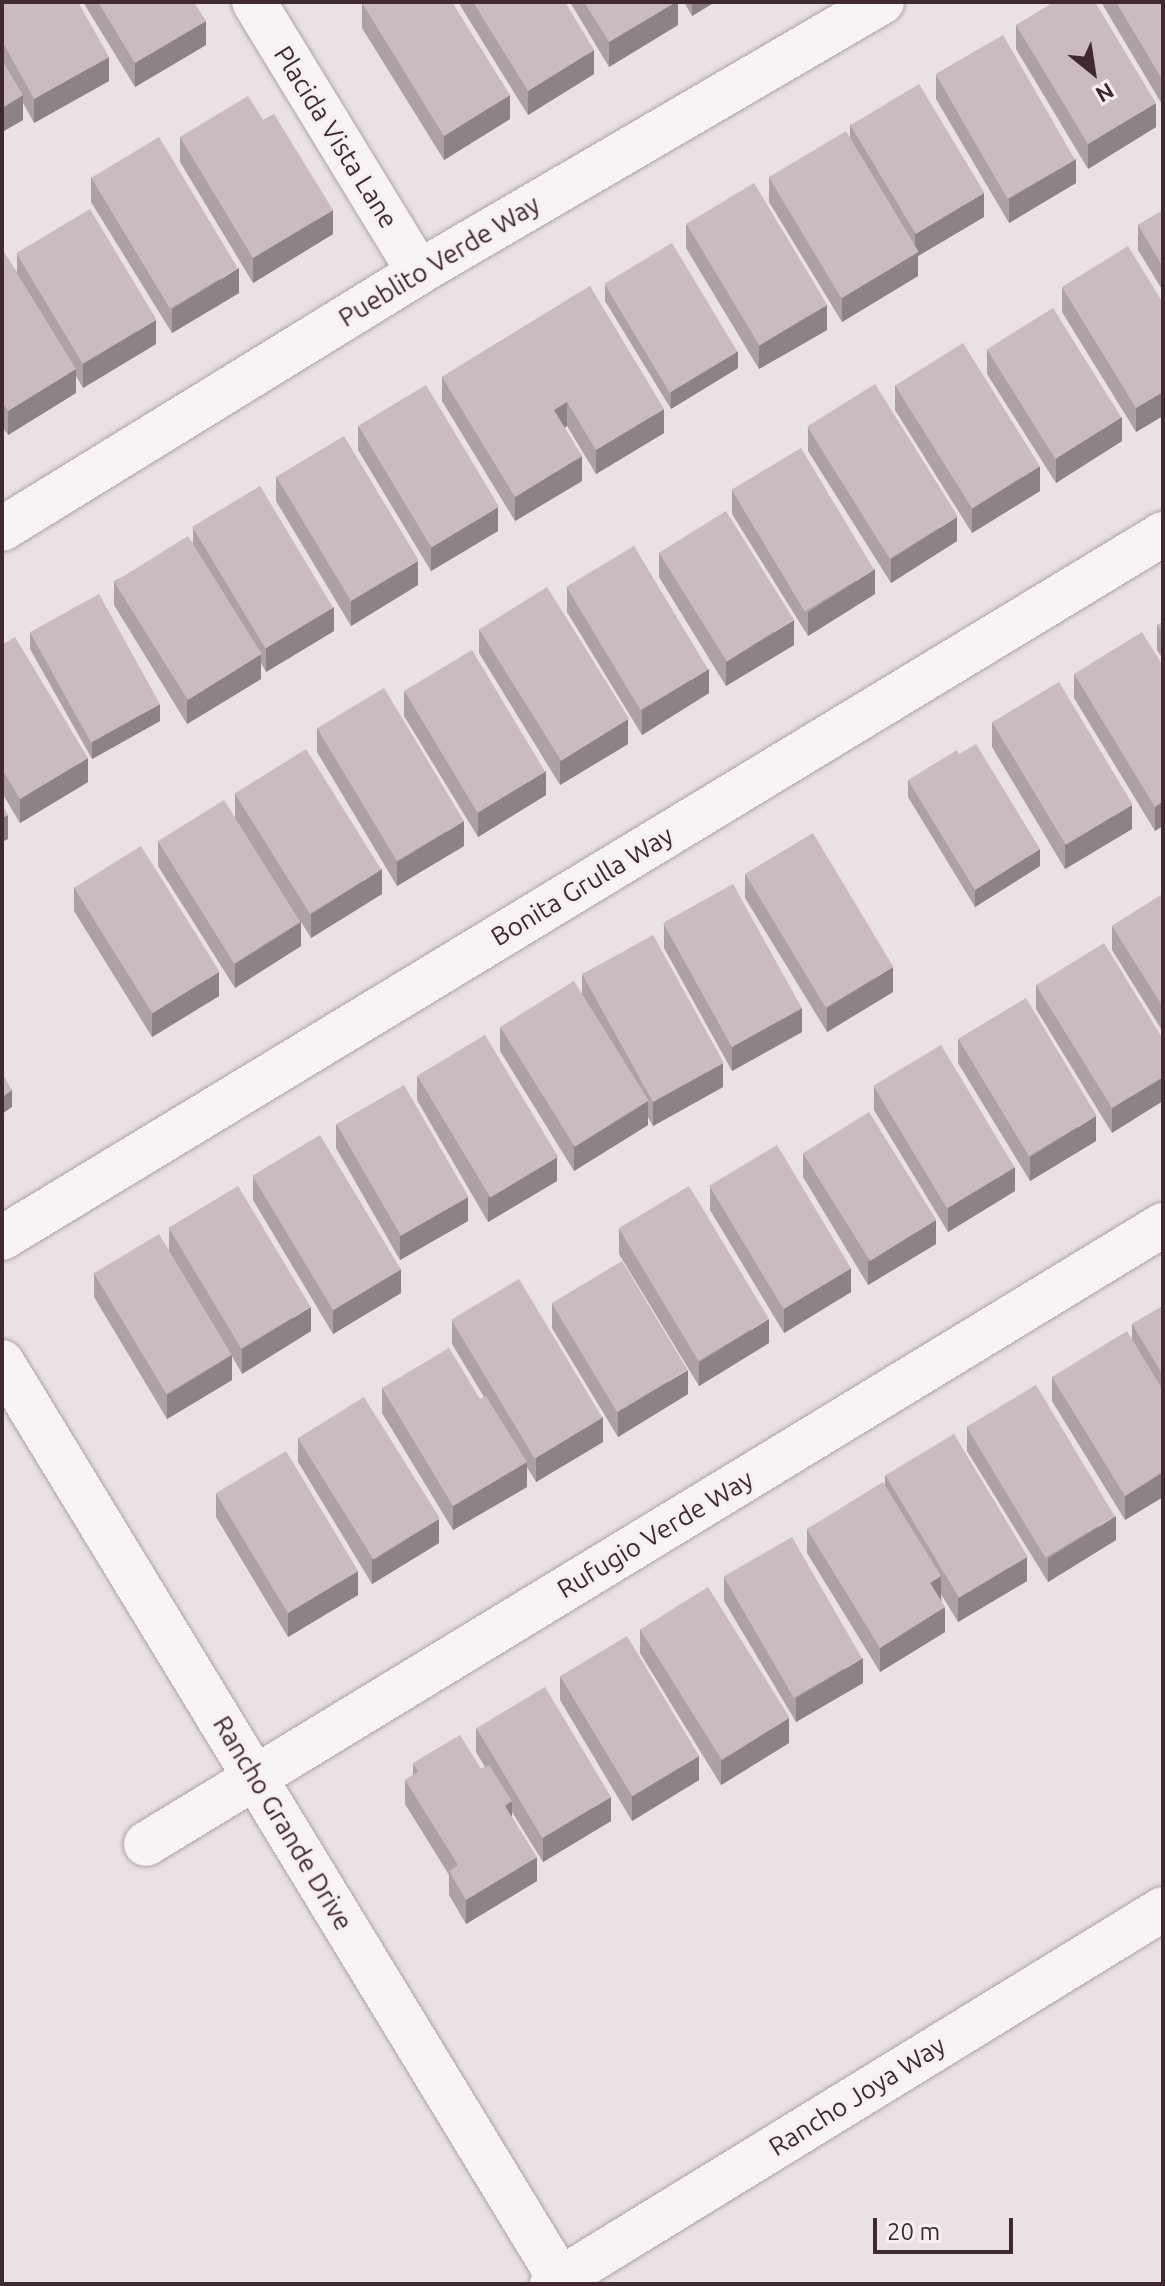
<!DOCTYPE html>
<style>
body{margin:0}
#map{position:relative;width:1165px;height:2286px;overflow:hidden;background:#e9e1e3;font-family:Ubuntu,sans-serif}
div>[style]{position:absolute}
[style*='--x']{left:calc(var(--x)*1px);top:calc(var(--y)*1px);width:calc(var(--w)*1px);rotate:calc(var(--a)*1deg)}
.roads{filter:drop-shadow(0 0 2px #b0a3a6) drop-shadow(0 0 2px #b0a3a6)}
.minor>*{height:44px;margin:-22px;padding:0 22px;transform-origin:22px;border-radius:22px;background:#f8f4f4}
.wall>*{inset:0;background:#ada1a3}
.shaded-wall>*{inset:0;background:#8d8385}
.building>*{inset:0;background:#c9bbbe;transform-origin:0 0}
span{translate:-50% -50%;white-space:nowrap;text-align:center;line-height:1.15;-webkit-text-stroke:6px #f7f0f2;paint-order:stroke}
.street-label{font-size:26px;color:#412a2f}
.frame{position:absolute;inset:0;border:4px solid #412a2f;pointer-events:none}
.north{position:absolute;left:1053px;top:32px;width:80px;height:80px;-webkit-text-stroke:6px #f7f0f2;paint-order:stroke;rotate:150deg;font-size:22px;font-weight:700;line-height:32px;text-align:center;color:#412a2f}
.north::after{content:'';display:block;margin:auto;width:28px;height:36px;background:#412a2f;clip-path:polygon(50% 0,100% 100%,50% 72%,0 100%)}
.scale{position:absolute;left:873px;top:2218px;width:140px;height:36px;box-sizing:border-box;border:4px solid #412a2f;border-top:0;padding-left:10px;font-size:24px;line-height:28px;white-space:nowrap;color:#412a2f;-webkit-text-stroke:6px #f7f0f2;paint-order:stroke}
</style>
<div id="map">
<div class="roads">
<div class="minor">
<i style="--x:254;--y:2;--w:316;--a:58.6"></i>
<i style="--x:2;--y:529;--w:490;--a:-31.6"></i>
<i style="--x:419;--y:272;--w:536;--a:-30.25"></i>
<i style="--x:2;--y:1238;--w:1358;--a:-31.23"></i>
<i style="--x:2;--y:1362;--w:1079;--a:58.68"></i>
<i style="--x:146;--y:1844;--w:1191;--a:-31.33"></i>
<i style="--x:552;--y:2284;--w:717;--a:-31.54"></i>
</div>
</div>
<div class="wall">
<i style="clip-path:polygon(2px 2px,109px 81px,34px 123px,23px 103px,23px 120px,2px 132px)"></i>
<i style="clip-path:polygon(83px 2px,194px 2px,206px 45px,135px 87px)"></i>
<i style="clip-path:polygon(458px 2px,565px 2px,594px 74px,528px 115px)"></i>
<i style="clip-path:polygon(570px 2px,678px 2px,678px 25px,609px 67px)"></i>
<i style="clip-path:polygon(684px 2px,715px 2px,692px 16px)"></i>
<i style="clip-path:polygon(1101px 2px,1163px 2px,1163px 106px)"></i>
<i style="clip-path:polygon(362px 3px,510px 119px,444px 160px,362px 28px)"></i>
<i style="clip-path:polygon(1016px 25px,1156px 127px,1088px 169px,1016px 49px)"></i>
<i style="clip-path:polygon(936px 75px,1076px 183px,1009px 223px,936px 99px)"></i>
<i style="clip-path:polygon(850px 124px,984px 217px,918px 256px,918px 276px,842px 322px,769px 202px,769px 177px,850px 139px)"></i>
<i style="clip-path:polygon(180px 137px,333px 234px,253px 283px,180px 162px)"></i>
<i style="clip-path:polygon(91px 177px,239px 293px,172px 333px,91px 202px)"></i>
<i style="clip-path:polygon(1163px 210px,1163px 291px,1138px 250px,1138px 225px)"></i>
<i style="clip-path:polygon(686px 224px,827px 330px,759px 369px,686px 248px)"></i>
<i style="clip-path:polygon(2px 249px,17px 273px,17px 254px,156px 344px,83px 388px,76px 376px,76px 393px,8px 435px,2px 426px)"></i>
<i style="clip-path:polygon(605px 284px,738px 368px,671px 409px,605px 301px)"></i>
<i style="clip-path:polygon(590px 286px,664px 433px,596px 474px,567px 426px,565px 428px,582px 481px,515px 521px,442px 401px,442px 377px)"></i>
<i style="clip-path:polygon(1062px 287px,1163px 303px,1163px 416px,1136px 432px,1062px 312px)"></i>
<i style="clip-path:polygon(987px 349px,1122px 441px,1056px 483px,987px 374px)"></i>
<i style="clip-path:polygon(895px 385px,1040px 491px,972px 533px,895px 410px)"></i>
<i style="clip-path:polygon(358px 426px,498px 531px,431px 571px,358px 450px)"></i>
<i style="clip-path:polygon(808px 427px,957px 541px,891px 583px,808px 451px)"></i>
<i style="clip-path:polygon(276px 477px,418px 585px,351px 626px,276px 501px)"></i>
<i style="clip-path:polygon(732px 490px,875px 594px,808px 636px,732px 514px)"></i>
<i style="clip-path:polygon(193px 528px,334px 631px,266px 672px,261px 663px,261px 679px,187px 724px,114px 605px,114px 581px,193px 544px)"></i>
<i style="clip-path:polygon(659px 552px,794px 645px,726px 686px,659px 577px)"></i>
<i style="clip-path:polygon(567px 587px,709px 693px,642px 735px,567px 612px)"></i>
<i style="clip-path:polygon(1163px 622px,1163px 659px,1157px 650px,1157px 625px)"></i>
<i style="clip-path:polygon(479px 629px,628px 744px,560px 785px,479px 653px)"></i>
<i style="clip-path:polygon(30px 632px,160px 721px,92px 759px,30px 649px)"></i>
<i style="clip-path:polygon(2px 645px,88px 782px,20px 823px,2px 793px)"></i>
<i style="clip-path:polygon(1163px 666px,1155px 831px,1074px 698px,1074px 674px)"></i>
<i style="clip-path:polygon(404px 691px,546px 795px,478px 837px,404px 716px)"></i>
<i style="clip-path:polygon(992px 722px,1132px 829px,1065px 869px,992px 747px)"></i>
<i style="clip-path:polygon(317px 728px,464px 846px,397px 886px,317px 752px)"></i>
<i style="clip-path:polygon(908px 780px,1040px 866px,975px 907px,908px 797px)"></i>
<i style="clip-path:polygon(235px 793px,382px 894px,311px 938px,301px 922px,301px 946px,235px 988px,158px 866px,158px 842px,235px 817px)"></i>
<i style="clip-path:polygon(745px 874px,893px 992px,827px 1032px,745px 898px)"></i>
<i style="clip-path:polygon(74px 887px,219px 996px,152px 1037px,74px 911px)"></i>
<i style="clip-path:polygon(1163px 894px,1163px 1032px,1112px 950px,1112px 926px)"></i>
<i style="clip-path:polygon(664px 924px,802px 1032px,732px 1071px,664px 948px)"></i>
<i style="clip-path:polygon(582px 973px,723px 1087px,653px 1126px,648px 1117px,648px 1125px,574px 1171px,500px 1051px,500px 1027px,582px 994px)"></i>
<i style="clip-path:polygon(1036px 985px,1163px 1039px,1112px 1133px,1036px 1009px)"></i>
<i style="clip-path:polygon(958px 1039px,1096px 1141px,1030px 1181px,958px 1063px)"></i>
<i style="clip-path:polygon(417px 1076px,557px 1181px,488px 1222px,417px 1100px)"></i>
<i style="clip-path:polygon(874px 1086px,1015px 1191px,948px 1232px,874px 1110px)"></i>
<i style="clip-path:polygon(336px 1124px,468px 1221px,400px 1260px,336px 1148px)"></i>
<i style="clip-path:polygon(803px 1153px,936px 1244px,868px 1285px,803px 1177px)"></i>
<i style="clip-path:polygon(253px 1176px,401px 1293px,333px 1334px,253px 1200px)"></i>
<i style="clip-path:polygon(710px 1186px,851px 1292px,784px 1333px,710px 1210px)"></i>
<i style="clip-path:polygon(169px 1228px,311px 1331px,242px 1374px,232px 1356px,232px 1380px,167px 1419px,94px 1297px,94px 1273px,169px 1251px)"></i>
<i style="clip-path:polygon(619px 1229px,769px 1343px,699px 1386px,619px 1254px)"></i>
<i style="clip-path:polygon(552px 1304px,688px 1394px,618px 1437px,552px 1328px)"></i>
<i style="clip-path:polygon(1163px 1306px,1163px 1497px,1125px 1520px,1052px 1401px,1052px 1377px,1132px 1340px,1132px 1324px)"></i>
<i style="clip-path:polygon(452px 1320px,603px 1442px,536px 1482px,527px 1467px,527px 1487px,453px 1530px,382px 1413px,382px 1388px,480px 1399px,484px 1397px,452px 1344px)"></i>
<i style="clip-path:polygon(967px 1427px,1116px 1540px,1048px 1582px,967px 1451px)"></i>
<i style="clip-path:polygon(298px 1438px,439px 1543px,372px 1584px,298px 1462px)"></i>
<i style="clip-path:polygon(885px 1475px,1027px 1581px,958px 1622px,941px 1594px,945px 1632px,880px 1672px,807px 1553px,807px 1529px,885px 1485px)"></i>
<i style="clip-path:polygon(216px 1493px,358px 1595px,288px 1637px,216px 1517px)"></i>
<i style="clip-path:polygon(724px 1577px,863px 1683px,796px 1722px,724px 1601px)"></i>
<i style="clip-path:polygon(640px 1629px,789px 1743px,721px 1785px,640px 1653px)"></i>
<i style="clip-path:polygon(560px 1676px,699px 1780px,632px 1821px,560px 1700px)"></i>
<i style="clip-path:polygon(476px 1728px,611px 1821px,543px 1862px,512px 1812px,512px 1817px,537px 1881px,466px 1924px,449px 1895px,449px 1875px,405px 1804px,405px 1780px,413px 1775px,413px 1763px,481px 1769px,485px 1767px,476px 1752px)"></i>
</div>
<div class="shaded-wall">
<i style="clip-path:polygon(676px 2px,678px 2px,678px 25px,609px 67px,609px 42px)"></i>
<i style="clip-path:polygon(692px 2px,715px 2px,692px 16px)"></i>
<i style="clip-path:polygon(206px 21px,206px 45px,135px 87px,135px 63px)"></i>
<i style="clip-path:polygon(594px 50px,594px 74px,528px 115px,528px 91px)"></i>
<i style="clip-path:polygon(109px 57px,109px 81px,34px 123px,34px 99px)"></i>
<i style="clip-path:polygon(23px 95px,23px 120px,2px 132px,2px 108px)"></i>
<i style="clip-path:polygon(510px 95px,510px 119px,444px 160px,444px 136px)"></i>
<i style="clip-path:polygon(1156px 103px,1156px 127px,1088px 169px,1088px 144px)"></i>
<i style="clip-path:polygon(1076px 159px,1076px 183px,1009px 223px,1009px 199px)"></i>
<i style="clip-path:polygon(984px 193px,984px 217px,918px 256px,918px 276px,842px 322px,842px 298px,915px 254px,915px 234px)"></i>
<i style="clip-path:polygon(333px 210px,333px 234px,253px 283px,253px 258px)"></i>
<i style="clip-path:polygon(239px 268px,239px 293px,172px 333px,172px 309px)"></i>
<i style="clip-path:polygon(827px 305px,827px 330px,759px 369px,759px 345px)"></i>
<i style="clip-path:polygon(156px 320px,156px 344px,83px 388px,83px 364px)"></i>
<i style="clip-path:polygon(738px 351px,738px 368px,671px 409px,671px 392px)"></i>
<i style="clip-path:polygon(76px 369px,76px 393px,8px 435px,8px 411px)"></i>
<i style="clip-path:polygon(1163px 392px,1163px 416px,1136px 432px,1136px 408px)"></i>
<i style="clip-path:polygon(567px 402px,567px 426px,554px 434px,554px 410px)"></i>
<i style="clip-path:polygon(664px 409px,664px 433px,596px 474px,596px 450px)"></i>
<i style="clip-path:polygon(1122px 417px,1122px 441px,1056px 483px,1056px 459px)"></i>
<i style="clip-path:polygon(582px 456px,582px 481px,515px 521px,515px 497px)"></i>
<i style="clip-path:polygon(1040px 466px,1040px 491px,972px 533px,972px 509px)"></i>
<i style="clip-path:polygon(498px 507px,498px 531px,431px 571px,431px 547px)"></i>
<i style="clip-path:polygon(957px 517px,957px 541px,891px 583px,891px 559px)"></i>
<i style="clip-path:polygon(418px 561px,418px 585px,351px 626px,351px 601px)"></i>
<i style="clip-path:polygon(875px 569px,875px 594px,808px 636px,808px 612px)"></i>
<i style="clip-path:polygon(334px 607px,334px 631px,266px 672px,266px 647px)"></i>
<i style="clip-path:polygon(794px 620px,794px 645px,726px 686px,726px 662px)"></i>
<i style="clip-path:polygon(261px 654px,261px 679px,187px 724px,187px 700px)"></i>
<i style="clip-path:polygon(709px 669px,709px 693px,642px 735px,642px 710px)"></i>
<i style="clip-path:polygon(160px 704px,160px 721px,92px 759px,92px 742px)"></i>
<i style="clip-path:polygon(628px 719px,628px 744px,560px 785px,560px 761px)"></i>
<i style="clip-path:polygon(88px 758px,88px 782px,20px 823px,20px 799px)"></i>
<i style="clip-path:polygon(546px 771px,546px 795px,478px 837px,478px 813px)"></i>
<i style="clip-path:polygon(1163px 801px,1163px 826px,1155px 831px,1155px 807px)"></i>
<i style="clip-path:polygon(1132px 805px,1132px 829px,1065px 869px,1065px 845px)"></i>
<i style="clip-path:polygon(8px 815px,8px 839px,2px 842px,2px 818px)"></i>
<i style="clip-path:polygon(464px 821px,464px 846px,397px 886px,397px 862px)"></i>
<i style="clip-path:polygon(1040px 849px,1040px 866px,975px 907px,975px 890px)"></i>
<i style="clip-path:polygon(382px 869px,382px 894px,311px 938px,311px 914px)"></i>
<i style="clip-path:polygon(301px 922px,301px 946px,235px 988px,235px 964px)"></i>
<i style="clip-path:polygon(893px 967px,893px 992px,827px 1032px,827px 1008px)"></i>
<i style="clip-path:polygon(219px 972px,219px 996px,152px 1037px,152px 1013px)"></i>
<i style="clip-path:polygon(802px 1008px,802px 1032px,732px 1071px,732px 1047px)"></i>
<i style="clip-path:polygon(723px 1063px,723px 1087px,653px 1126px,653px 1102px)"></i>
<i style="clip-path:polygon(1163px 1077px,1163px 1101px,1112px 1133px,1112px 1108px)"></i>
<i style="clip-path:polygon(12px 1090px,12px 1107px,2px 1114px,2px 1097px)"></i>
<i style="clip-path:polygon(648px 1101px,648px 1125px,574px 1171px,574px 1146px)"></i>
<i style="clip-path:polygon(1096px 1116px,1096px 1141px,1030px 1181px,1030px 1157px)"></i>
<i style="clip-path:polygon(557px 1157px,557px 1181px,488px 1222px,488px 1198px)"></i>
<i style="clip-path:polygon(1015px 1167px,1015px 1191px,948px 1232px,948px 1208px)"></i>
<i style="clip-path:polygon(468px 1197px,468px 1221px,400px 1260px,400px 1236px)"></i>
<i style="clip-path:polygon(936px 1220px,936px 1244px,868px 1285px,868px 1261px)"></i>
<i style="clip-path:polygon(851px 1268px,851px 1292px,784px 1333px,784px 1309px)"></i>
<i style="clip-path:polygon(401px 1269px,401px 1293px,333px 1334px,333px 1310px)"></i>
<i style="clip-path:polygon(311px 1307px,311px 1331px,242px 1374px,242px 1349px)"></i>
<i style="clip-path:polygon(769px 1319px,769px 1343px,699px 1386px,699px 1362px)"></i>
<i style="clip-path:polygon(232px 1355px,232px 1380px,167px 1419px,167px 1395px)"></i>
<i style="clip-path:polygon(688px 1370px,688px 1394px,618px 1437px,618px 1412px)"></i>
<i style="clip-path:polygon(603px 1417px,603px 1442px,536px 1482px,536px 1458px)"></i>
<i style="clip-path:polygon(527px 1462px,527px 1487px,453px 1530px,453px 1506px)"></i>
<i style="clip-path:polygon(1163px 1472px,1163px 1497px,1125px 1520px,1125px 1496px)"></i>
<i style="clip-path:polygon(1116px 1516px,1116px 1540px,1048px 1582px,1048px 1558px)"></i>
<i style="clip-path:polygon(439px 1519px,439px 1543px,372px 1584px,372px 1559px)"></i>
<i style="clip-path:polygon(1027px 1557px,1027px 1581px,958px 1622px,958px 1598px)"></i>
<i style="clip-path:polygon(358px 1571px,358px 1595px,288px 1637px,288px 1613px)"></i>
<i style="clip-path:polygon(941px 1576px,941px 1600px,930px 1583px)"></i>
<i style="clip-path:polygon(945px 1607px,945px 1632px,880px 1672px,880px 1648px)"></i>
<i style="clip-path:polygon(863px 1658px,863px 1683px,796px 1722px,796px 1698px)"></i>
<i style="clip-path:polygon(789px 1718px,789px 1743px,721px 1785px,721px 1760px)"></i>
<i style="clip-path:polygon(699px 1756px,699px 1780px,632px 1821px,632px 1796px)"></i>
<i style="clip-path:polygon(611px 1797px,611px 1821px,543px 1862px,543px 1838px)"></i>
<i style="clip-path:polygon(512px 1801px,512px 1825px,505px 1806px)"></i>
<i style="clip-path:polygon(537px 1857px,537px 1881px,466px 1924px,466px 1900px)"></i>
</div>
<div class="building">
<i style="clip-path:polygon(2px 2px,78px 2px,109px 57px,34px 99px,2px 41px)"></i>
<i style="clip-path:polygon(98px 2px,194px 2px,206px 21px,135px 63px)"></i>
<i style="clip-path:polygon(364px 2px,452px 2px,510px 95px,444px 136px,362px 3px)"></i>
<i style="clip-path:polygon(473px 2px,565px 2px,594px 50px,528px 91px)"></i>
<i style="clip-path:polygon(584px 2px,676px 2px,609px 42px)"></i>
<i style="clip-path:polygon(1054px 2px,1095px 2px,1156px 103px,1088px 144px,1016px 25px)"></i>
<i style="clip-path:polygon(1116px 2px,1163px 2px,1163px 81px)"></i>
<i style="left:1003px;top:35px;width:144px;height:78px;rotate:60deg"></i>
<i style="clip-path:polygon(2px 60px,23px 95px,2px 108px)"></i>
<i style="left:919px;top:84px;width:127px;height:80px;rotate:59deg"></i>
<i style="clip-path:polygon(248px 96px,263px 120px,274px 114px,333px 210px,253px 258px,180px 137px)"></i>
<i style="left:846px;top:131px;width:141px;height:90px;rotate:59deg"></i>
<i style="left:159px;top:137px;width:153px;height:79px;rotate:59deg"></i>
<i style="left:754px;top:183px;width:142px;height:79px;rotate:59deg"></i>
<i style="left:90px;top:209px;width:129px;height:86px;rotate:59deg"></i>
<i style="clip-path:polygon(1163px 210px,1163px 267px,1138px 225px)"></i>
<i style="left:672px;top:243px;width:127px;height:79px;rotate:59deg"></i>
<i style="clip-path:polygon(1128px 246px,1163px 303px,1163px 392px,1136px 408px,1062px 287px)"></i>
<i style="clip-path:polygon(2px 249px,76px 369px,8px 411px,2px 402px)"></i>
<i style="clip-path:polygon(590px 286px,664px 409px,596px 450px,567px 402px,554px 410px,582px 456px,515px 497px,442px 377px)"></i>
<i style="left:1053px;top:308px;width:129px;height:78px;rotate:58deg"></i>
<i style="left:963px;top:343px;width:145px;height:80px;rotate:58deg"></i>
<i style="left:875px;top:384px;width:156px;height:80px;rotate:58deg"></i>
<i style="left:426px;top:385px;width:142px;height:79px;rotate:59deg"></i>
<i style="left:344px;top:436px;width:145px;height:79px;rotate:59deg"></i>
<i style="left:801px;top:448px;width:142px;height:81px;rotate:59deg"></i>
<i style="left:260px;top:486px;width:142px;height:79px;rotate:59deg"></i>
<i style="left:726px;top:511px;width:128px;height:79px;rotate:58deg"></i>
<i style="left:188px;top:536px;width:139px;height:87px;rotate:58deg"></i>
<i style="left:634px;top:546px;width:144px;height:79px;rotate:59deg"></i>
<i style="left:547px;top:587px;width:155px;height:80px;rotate:58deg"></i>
<i style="left:99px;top:594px;width:126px;height:79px;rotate:61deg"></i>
<i style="clip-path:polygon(1163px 622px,1163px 634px,1157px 625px)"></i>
<i style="clip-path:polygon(1142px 632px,1163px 666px,1163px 801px,1155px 807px,1074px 674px)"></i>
<i style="clip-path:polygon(15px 637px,88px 758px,20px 799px,2px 769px,2px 645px)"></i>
<i style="left:472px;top:650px;width:142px;height:79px;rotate:59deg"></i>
<i style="left:1059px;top:682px;width:143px;height:78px;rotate:59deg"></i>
<i style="left:384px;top:688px;width:155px;height:78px;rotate:59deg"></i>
<i style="clip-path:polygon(976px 744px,1040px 849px,975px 890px,908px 780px,957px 750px,959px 754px)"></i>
<i style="left:306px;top:749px;width:142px;height:84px;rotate:58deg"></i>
<i style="left:224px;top:800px;width:144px;height:78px;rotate:58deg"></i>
<i style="clip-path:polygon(2px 804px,8px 815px,2px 818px)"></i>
<i style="left:813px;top:833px;width:156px;height:79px;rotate:59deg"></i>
<i style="left:141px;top:846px;width:148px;height:79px;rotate:58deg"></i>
<i style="left:733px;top:884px;width:142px;height:80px;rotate:61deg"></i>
<i style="clip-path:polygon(1163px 894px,1163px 1007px,1112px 926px)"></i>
<i style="left:653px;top:935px;width:146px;height:81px;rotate:61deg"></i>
<i style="clip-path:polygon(1104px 943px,1163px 1039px,1163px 1077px,1112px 1108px,1036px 985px)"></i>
<i style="left:574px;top:981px;width:141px;height:87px;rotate:58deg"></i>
<i style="left:1026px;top:998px;width:137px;height:79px;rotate:59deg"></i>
<i style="left:485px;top:1035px;width:142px;height:79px;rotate:59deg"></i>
<i style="left:941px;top:1045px;width:143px;height:79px;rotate:59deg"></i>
<i style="clip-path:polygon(2px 1073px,12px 1090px,2px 1097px)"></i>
<i style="left:404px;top:1085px;width:129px;height:78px;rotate:60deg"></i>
<i style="left:869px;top:1112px;width:127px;height:78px;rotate:58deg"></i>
<i style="left:320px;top:1135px;width:157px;height:79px;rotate:59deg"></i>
<i style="left:777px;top:1145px;width:144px;height:79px;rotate:59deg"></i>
<i style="left:238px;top:1186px;width:141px;height:81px;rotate:59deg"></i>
<i style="left:689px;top:1186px;width:155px;height:82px;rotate:59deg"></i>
<i style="left:159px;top:1234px;width:141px;height:76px;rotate:59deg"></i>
<i style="left:622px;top:1261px;width:127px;height:82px;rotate:59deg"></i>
<i style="left:519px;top:1279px;width:162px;height:79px;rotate:59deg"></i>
<i style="clip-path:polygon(1163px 1306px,1163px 1375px,1132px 1324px)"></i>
<i style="clip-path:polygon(1127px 1331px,1163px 1390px,1163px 1472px,1125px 1496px,1052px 1377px)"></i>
<i style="clip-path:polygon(449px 1348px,480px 1399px,486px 1396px,527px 1462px,453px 1506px,382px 1388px)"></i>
<i style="left:1036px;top:1385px;width:153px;height:81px;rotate:59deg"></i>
<i style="left:364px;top:1397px;width:143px;height:78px;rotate:58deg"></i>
<i style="left:954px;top:1434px;width:143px;height:80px;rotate:59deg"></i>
<i style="left:286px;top:1451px;width:140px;height:82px;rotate:59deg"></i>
<i style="clip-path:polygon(883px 1482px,941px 1576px,930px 1583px,945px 1607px,880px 1648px,807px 1529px)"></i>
<i style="left:792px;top:1537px;width:140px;height:79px;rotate:60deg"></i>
<i style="left:708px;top:1587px;width:154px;height:80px;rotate:58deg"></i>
<i style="left:627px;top:1636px;width:140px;height:78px;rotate:59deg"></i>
<i style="left:545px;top:1687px;width:128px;height:80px;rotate:59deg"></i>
<i style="clip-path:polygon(460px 1735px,481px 1769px,489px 1765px,512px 1801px,505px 1806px,537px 1857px,466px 1900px,449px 1871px,458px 1865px,405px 1780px,418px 1772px,413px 1763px)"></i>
</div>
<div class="street-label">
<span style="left:336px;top:137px;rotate:58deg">Placida Vista Lane</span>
<span style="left:439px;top:261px;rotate:-31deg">Pueblito Verde Way</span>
<span style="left:582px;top:886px;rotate:-31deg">Bonita Grulla Way</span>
<span style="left:655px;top:1534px;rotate:-31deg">Rufugio Verde Way</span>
<span style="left:283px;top:1823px;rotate:59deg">Rancho Grande Drive</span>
<span style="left:857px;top:2096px;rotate:-32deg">Rancho Joya Way</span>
</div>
<div class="frame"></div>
<div class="north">N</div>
<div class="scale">20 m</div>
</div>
